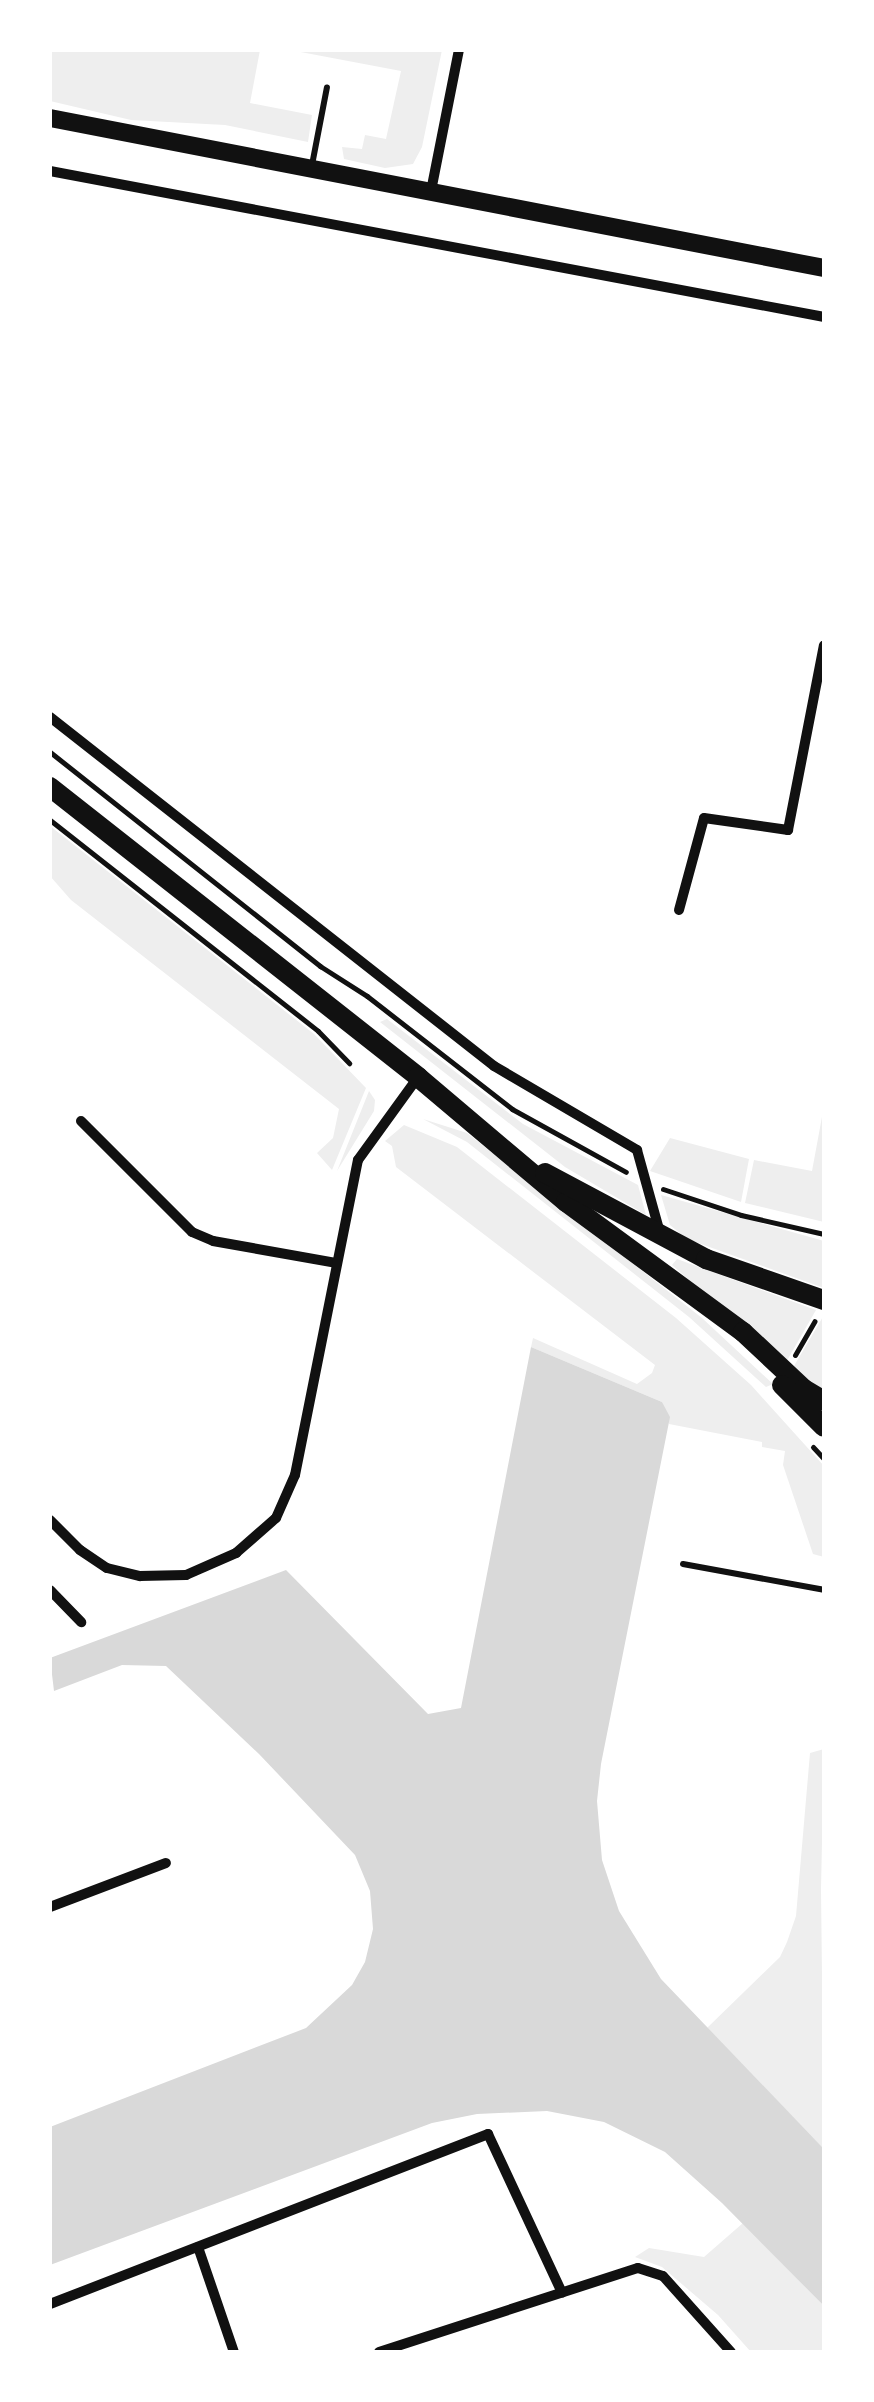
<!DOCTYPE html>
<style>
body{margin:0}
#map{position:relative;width:874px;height:2402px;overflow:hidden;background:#fff;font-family:"Source Serif 4",serif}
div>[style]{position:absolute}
.green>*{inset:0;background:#eee}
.water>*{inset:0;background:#d9d9d9}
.path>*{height:5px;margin:-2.5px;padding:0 2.5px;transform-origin:2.5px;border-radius:2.5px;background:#111}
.service>*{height:6px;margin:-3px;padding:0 3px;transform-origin:3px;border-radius:3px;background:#111}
.minor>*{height:10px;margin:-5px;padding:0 5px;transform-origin:5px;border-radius:5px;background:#111}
.tertiary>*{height:18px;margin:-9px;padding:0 9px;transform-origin:9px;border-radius:9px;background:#111}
.primary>*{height:20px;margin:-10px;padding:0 10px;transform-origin:10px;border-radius:10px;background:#111}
span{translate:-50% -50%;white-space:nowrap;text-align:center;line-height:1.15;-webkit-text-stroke:8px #fff;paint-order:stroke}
.frame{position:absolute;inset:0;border:52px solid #fff;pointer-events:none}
</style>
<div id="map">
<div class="green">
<i style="clip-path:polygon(50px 50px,260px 50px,250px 103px,312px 115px,308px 142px,225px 125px,131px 120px,50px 101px)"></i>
<i style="clip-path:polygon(290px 50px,442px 50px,422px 147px,413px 164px,385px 168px,344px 159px,342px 147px,362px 149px,365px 135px,386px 139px,401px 71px)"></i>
<i style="clip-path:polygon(50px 826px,314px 1034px,366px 1088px,332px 1170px,317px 1153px,333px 1138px,339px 1109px,71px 900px,50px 876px)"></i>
<i style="clip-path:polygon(387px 1019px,523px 1124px,638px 1185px,646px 1215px,565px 1167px,380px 1022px)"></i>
<i style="clip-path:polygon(369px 1091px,375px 1100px,374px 1111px,337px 1171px)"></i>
<i style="clip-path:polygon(824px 1106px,824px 1222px,745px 1203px,754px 1160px,812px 1171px)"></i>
<i style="clip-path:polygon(423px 1119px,467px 1133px,702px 1318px,773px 1384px,766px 1387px,689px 1317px,467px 1142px)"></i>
<i style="clip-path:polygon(404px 1125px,457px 1147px,676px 1318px,751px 1385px,824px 1466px,824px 1557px,813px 1554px,783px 1465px,785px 1451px,762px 1447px,762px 1442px,669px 1424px,662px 1402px,531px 1347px,533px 1338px,637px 1384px,652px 1373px,655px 1365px,396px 1167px,392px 1146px,385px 1141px)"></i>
<i style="clip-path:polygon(670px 1138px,749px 1159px,741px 1202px,650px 1171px)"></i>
<i style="clip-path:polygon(661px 1195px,824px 1241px,824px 1288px,687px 1239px,670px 1225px)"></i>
<i style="clip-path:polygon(677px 1259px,816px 1310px,785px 1364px,672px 1265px)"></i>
<i style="clip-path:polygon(824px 1315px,824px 1393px,791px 1371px)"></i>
<i style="clip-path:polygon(824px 1749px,821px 1889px,824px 2149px,707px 2028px,780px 1957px,787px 1942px,796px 1916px,810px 1753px)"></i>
<i style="clip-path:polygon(743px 2223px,824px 2306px,824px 2352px,751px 2352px,718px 2315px,662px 2267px,635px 2257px,649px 2248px,704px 2257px)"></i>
</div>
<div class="water">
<i style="clip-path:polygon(531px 1347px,662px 1402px,670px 1417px,601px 1764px,597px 1801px,602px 1860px,619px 1911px,661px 1979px,824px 2149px,824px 2306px,722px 2203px,665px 2152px,604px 2122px,547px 2111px,477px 2114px,432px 2123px,50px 2265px,50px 2127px,306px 2028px,352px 1985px,365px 1962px,373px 1929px,370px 1891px,355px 1855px,259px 1754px,166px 1666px,122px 1665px,54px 1691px,50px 1658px,286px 1570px,428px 1714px,461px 1708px)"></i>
</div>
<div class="path">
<i style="left:50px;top:752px;width:345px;rotate:38.4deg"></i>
<i style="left:320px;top:966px;width:56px;rotate:32.6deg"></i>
<i style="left:367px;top:996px;width:184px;rotate:37.9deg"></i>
<i style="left:512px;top:1109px;width:130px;rotate:28.9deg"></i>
<i style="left:50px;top:820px;width:341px;rotate:38.2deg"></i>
<i style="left:318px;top:1031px;width:45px;rotate:45.9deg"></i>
<i style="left:663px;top:1189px;width:82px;rotate:18.4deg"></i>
<i style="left:741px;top:1215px;width:85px;rotate:12.9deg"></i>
<i style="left:795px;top:1355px;width:39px;rotate:-60deg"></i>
<i style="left:813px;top:1447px;width:16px;rotate:47deg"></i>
</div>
<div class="service">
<i style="left:312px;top:165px;width:79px;rotate:-79.1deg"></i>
<i style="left:683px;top:1564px;width:143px;rotate:10.4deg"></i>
</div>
<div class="minor">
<i style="left:50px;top:171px;width:788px;rotate:10.68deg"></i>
<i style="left:431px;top:191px;width:144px;rotate:-78.8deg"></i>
<i style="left:50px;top:717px;width:565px;rotate:38.17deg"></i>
<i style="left:494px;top:1066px;width:166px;rotate:30.4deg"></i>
<i style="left:637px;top:1150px;width:86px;rotate:74.5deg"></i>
<i style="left:679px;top:910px;width:95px;rotate:-74.8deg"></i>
<i style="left:704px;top:818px;width:85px;rotate:8.1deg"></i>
<i style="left:788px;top:830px;width:188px;rotate:-79deg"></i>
<i style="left:81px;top:1121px;width:157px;rotate:45deg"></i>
<i style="left:192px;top:1232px;width:23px;rotate:23deg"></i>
<i style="left:213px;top:1241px;width:126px;rotate:10.1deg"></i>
<i style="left:50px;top:1520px;width:42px;rotate:45deg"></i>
<i style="left:80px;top:1550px;width:32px;rotate:34deg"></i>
<i style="left:107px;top:1568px;width:34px;rotate:14deg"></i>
<i style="left:140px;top:1576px;width:46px;rotate:-1.2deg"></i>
<i style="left:186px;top:1575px;width:55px;rotate:-23.7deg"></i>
<i style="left:236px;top:1553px;width:53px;rotate:-41.2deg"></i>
<i style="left:276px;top:1518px;width:47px;rotate:-66.2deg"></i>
<i style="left:295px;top:1475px;width:321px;rotate:-78.7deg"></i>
<i style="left:358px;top:1160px;width:102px;rotate:-54.1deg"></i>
<i style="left:50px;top:1590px;width:45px;rotate:45.9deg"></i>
<i style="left:50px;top:1907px;width:124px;rotate:-20.8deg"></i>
<i style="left:198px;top:2247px;width:111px;rotate:71.1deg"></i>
<i style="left:50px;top:2304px;width:470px;rotate:-21.2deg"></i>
<i style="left:488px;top:2134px;width:175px;rotate:65deg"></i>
<i style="left:379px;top:2352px;width:272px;rotate:-18deg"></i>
<i style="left:638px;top:2268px;width:26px;rotate:18deg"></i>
<i style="left:663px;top:2276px;width:102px;rotate:48.2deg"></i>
</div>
<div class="tertiary">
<i style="left:50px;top:118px;width:788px;rotate:10.97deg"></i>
</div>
<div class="primary">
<i style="left:50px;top:787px;width:469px;rotate:38.2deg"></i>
<i style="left:418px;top:1077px;width:194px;rotate:40.2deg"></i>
<i style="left:566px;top:1202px;width:220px;rotate:36.3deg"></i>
<i style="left:743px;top:1332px;width:83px;rotate:43.1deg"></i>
<i style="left:804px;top:1389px;width:23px;rotate:31deg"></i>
<i style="left:545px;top:1173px;width:183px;rotate:28.1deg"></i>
<i style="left:706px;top:1259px;width:125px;rotate:19.2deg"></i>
<i style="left:782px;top:1385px;width:59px;rotate:45deg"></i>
</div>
<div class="frame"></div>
</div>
